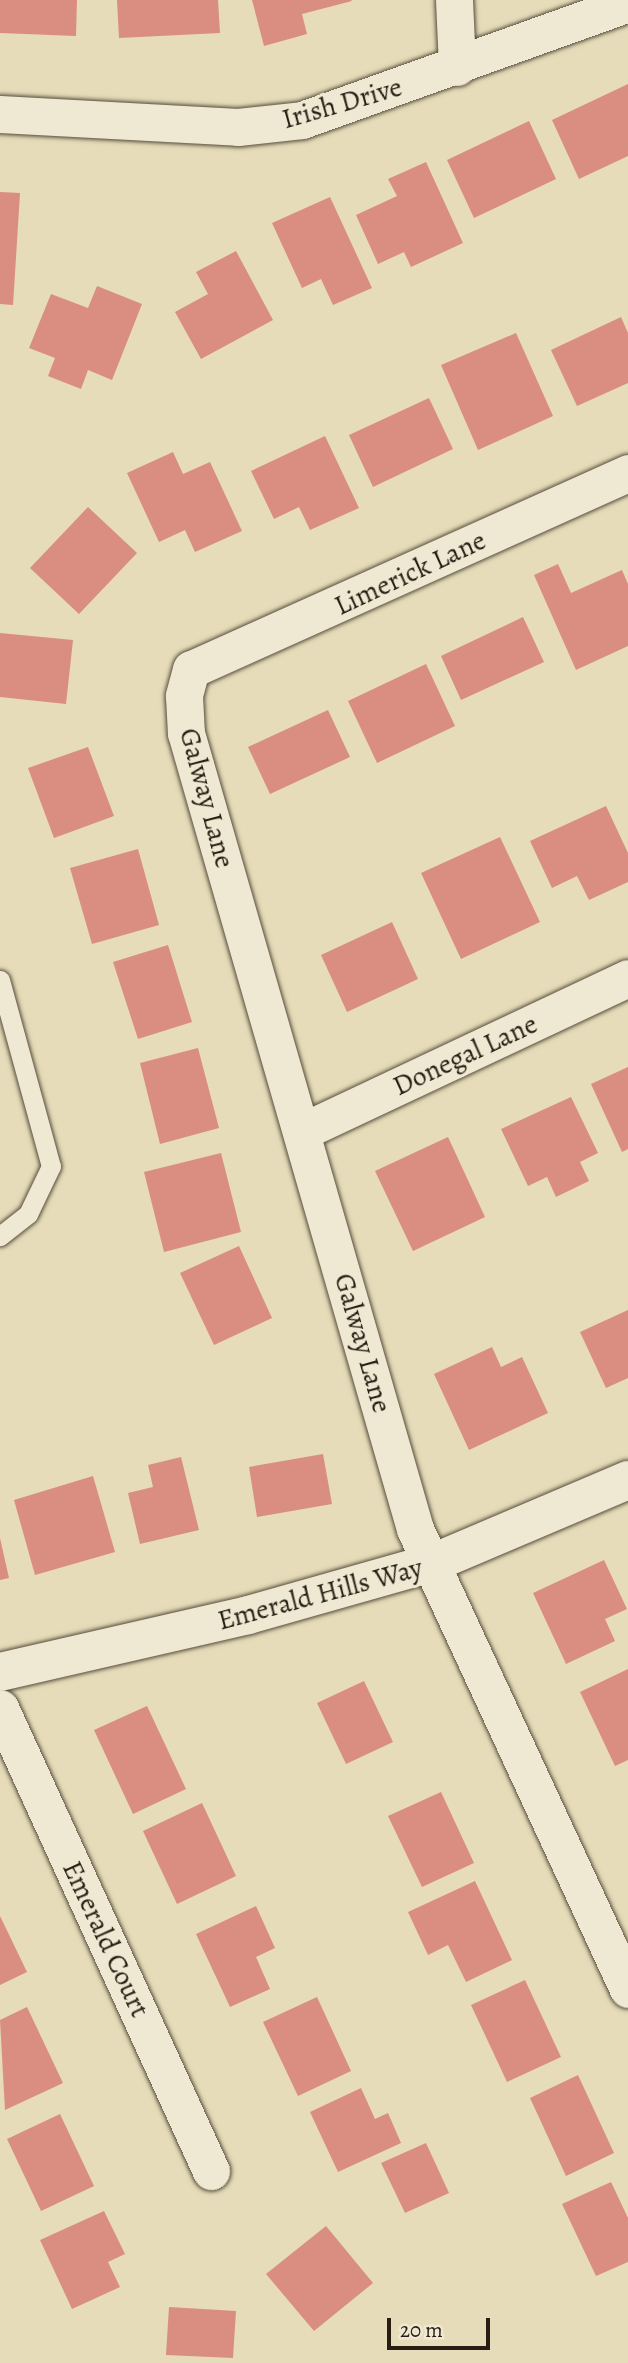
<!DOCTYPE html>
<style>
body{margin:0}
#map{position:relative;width:628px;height:2363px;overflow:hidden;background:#e6dcb9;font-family:Alegreya,serif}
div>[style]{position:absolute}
.building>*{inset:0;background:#da8d81}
.roads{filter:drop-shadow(0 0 2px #574d3c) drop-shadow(0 0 2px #574d3c)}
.lane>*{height:19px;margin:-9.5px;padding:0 9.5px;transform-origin:9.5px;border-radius:9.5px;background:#efe8d2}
.street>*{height:37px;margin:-18.5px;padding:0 18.5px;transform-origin:18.5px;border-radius:18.5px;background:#efe8d2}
.secondary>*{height:38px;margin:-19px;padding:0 19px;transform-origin:19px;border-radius:19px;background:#efe8d2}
span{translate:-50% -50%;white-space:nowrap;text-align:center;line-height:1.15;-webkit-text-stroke:6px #efe8d2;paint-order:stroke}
.street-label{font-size:28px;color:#271d13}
.scale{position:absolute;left:387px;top:2318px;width:103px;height:32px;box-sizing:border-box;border:4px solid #271d13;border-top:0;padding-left:9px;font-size:21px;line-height:24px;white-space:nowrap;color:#271d13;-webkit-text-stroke:5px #efe8d2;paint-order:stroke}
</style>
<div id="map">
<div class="building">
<i style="clip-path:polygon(0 0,77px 0,76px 36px,0 33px)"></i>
<i style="clip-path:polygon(117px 0,218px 0,220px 33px,119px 38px)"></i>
<i style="clip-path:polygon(252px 0,351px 0,352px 1px,302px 14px,307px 34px,264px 46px)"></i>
<i style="clip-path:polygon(628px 84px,628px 156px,579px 179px,552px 120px)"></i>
<i style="clip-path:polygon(529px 121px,556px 179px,474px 218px,447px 160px)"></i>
<i style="clip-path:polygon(426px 162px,463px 243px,411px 267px,404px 252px,378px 264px,356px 215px,397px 196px,388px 179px)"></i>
<i style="clip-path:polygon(0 192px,20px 193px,13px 305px,0 304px)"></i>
<i style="clip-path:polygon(330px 197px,372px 288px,333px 305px,321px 279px,302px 288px,272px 223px)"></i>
<i style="clip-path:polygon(236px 251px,273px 320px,201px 359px,175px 312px,208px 294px,196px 272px)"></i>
<i style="clip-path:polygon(97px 286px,142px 304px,112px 380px,88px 370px,81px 389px,48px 376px,55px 358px,29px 348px,51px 294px,88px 308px)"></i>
<i style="clip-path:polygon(621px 317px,628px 333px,628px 383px,577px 406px,551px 350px)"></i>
<i style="clip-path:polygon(516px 333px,553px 416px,478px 450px,441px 365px)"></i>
<i style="clip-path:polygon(429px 398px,453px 449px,373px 487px,349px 435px)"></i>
<i style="clip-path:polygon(325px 436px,359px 508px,310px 530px,299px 507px,274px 519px,251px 471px)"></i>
<i style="clip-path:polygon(173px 452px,183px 474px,210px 462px,242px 531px,195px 552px,185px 530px,159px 542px,127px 473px)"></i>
<i style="clip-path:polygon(88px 507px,137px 553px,79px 614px,30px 568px)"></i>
<i style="clip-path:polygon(558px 564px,571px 593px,622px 570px,628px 584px,628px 646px,576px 670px,534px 575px)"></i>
<i style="clip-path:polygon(523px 617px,544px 662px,461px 700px,441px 656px)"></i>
<i style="clip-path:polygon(0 633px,73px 640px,66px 704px,0 697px)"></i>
<i style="clip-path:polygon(426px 664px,455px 726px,377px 763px,348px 701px)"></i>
<i style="clip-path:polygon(328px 710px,350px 757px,270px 794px,248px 747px)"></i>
<i style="clip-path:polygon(88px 747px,114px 816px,54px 838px,28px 768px)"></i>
<i style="clip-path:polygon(606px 806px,628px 853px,628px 882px,589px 900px,577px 876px,552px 888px,530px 841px)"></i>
<i style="clip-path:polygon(500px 837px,540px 922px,461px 959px,421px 873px)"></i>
<i style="clip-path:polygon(138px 849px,159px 925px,92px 944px,70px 868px)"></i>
<i style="clip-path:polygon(392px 922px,418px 979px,347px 1012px,321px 955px)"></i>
<i style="clip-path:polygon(168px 945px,192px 1022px,138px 1039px,113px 962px)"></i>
<i style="clip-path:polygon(198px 1048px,219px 1128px,160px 1144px,140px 1063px)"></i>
<i style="clip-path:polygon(628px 1067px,628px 1149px,622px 1152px,591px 1084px)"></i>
<i style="clip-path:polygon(571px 1097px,598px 1153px,580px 1162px,589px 1181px,556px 1197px,547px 1177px,528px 1186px,501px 1129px)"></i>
<i style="clip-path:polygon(448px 1137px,485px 1217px,413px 1251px,375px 1171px)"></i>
<i style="clip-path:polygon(221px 1153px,241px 1232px,164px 1252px,144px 1172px)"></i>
<i style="clip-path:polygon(239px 1246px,272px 1318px,214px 1345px,180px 1273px)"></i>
<i style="clip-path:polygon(628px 1310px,628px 1378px,606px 1388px,580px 1332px)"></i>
<i style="clip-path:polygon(492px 1347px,501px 1367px,522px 1357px,548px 1413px,469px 1450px,434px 1374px)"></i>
<i style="clip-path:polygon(323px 1454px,332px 1504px,257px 1517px,249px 1467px)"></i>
<i style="clip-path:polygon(181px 1457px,199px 1530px,140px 1544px,128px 1493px,153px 1487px,148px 1465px)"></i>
<i style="clip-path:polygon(93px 1476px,115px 1552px,35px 1575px,14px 1500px)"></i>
<i style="clip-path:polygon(0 1538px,9px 1578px,0 1580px)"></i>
<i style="clip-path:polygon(604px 1560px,627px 1609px,605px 1619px,615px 1641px,566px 1664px,533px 1593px)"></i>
<i style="clip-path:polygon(628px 1669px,628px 1760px,615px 1766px,580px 1692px)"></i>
<i style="clip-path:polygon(364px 1681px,393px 1742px,346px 1764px,317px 1703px)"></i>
<i style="clip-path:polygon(147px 1706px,186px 1789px,133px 1814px,94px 1730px)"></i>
<i style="clip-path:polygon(441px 1792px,474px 1863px,422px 1887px,388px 1816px)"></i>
<i style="clip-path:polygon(202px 1803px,236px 1876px,177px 1904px,143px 1831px)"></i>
<i style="clip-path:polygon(475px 1881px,512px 1960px,466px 1982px,448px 1945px,428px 1955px,408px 1912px)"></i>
<i style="clip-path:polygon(256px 1906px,275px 1948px,256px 1957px,270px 1989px,230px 2007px,196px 1934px)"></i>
<i style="clip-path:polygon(0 1916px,27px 1972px,0 1985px)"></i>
<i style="clip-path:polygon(525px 1980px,561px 2057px,507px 2082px,471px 2005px)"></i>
<i style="clip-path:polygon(317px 1997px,351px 2071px,298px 2096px,263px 2022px)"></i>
<i style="clip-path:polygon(27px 2007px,63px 2083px,5px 2110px,0 2020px)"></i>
<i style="clip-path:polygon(578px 2075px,614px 2153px,566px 2176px,530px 2098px)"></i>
<i style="clip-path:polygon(361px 2088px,375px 2119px,388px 2113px,401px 2143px,338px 2172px,310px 2112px)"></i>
<i style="clip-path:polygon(60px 2114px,94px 2186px,41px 2211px,7px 2139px)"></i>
<i style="clip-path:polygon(426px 2143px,449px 2193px,405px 2213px,381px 2163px)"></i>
<i style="clip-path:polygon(611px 2182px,628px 2218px,628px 2262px,596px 2276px,562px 2204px)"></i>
<i style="clip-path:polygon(104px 2211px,125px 2254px,108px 2262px,120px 2287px,72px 2309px,40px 2240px)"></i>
<i style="clip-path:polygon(326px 2226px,373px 2283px,314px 2331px,266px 2274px)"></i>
<i style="clip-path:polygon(169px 2307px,236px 2311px,233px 2358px,166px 2355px)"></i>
</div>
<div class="roads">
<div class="lane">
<i style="left:0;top:980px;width:193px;rotate:74.7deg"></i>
<i style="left:51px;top:1166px;width:53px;rotate:115.6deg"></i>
<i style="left:28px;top:1214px;width:36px;rotate:142deg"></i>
</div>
<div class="street">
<i style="left:454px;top:0;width:67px;rotate:87.4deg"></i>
<i style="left:0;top:114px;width:238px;rotate:3.1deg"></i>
<i style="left:238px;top:127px;width:64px;rotate:-6.2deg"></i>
<i style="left:302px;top:120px;width:346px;rotate:-19.7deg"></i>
<i style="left:628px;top:473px;width:479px;rotate:155.8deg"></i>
<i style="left:191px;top:669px;width:28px;rotate:105deg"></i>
<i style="left:184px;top:696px;width:37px;rotate:87deg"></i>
<i style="left:186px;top:733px;width:828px;rotate:73.95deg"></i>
<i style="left:415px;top:1529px;width:507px;rotate:65.15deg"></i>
<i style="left:303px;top:1131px;width:359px;rotate:-25.2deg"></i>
<i style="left:0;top:1708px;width:509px;rotate:65.5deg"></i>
</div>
<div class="secondary">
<i style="left:0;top:1672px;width:254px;rotate:-12.9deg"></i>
<i style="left:248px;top:1615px;width:194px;rotate:-15.8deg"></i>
<i style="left:435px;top:1562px;width:210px;rotate:-23deg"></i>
</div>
</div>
<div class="street-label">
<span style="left:342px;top:103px;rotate:-16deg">Irish Drive</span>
<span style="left:410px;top:573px;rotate:-25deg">Limerick Lane</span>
<span style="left:207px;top:798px;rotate:75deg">Galway Lane</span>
<span style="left:465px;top:1055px;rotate:-25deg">Donegal Lane</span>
<span style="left:363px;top:1343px;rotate:74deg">Galway Lane</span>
<span style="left:320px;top:1594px;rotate:-15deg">Emerald Hills Way</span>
<span style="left:106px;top:1939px;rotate:65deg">Emerald Court</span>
</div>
<div class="scale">20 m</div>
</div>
